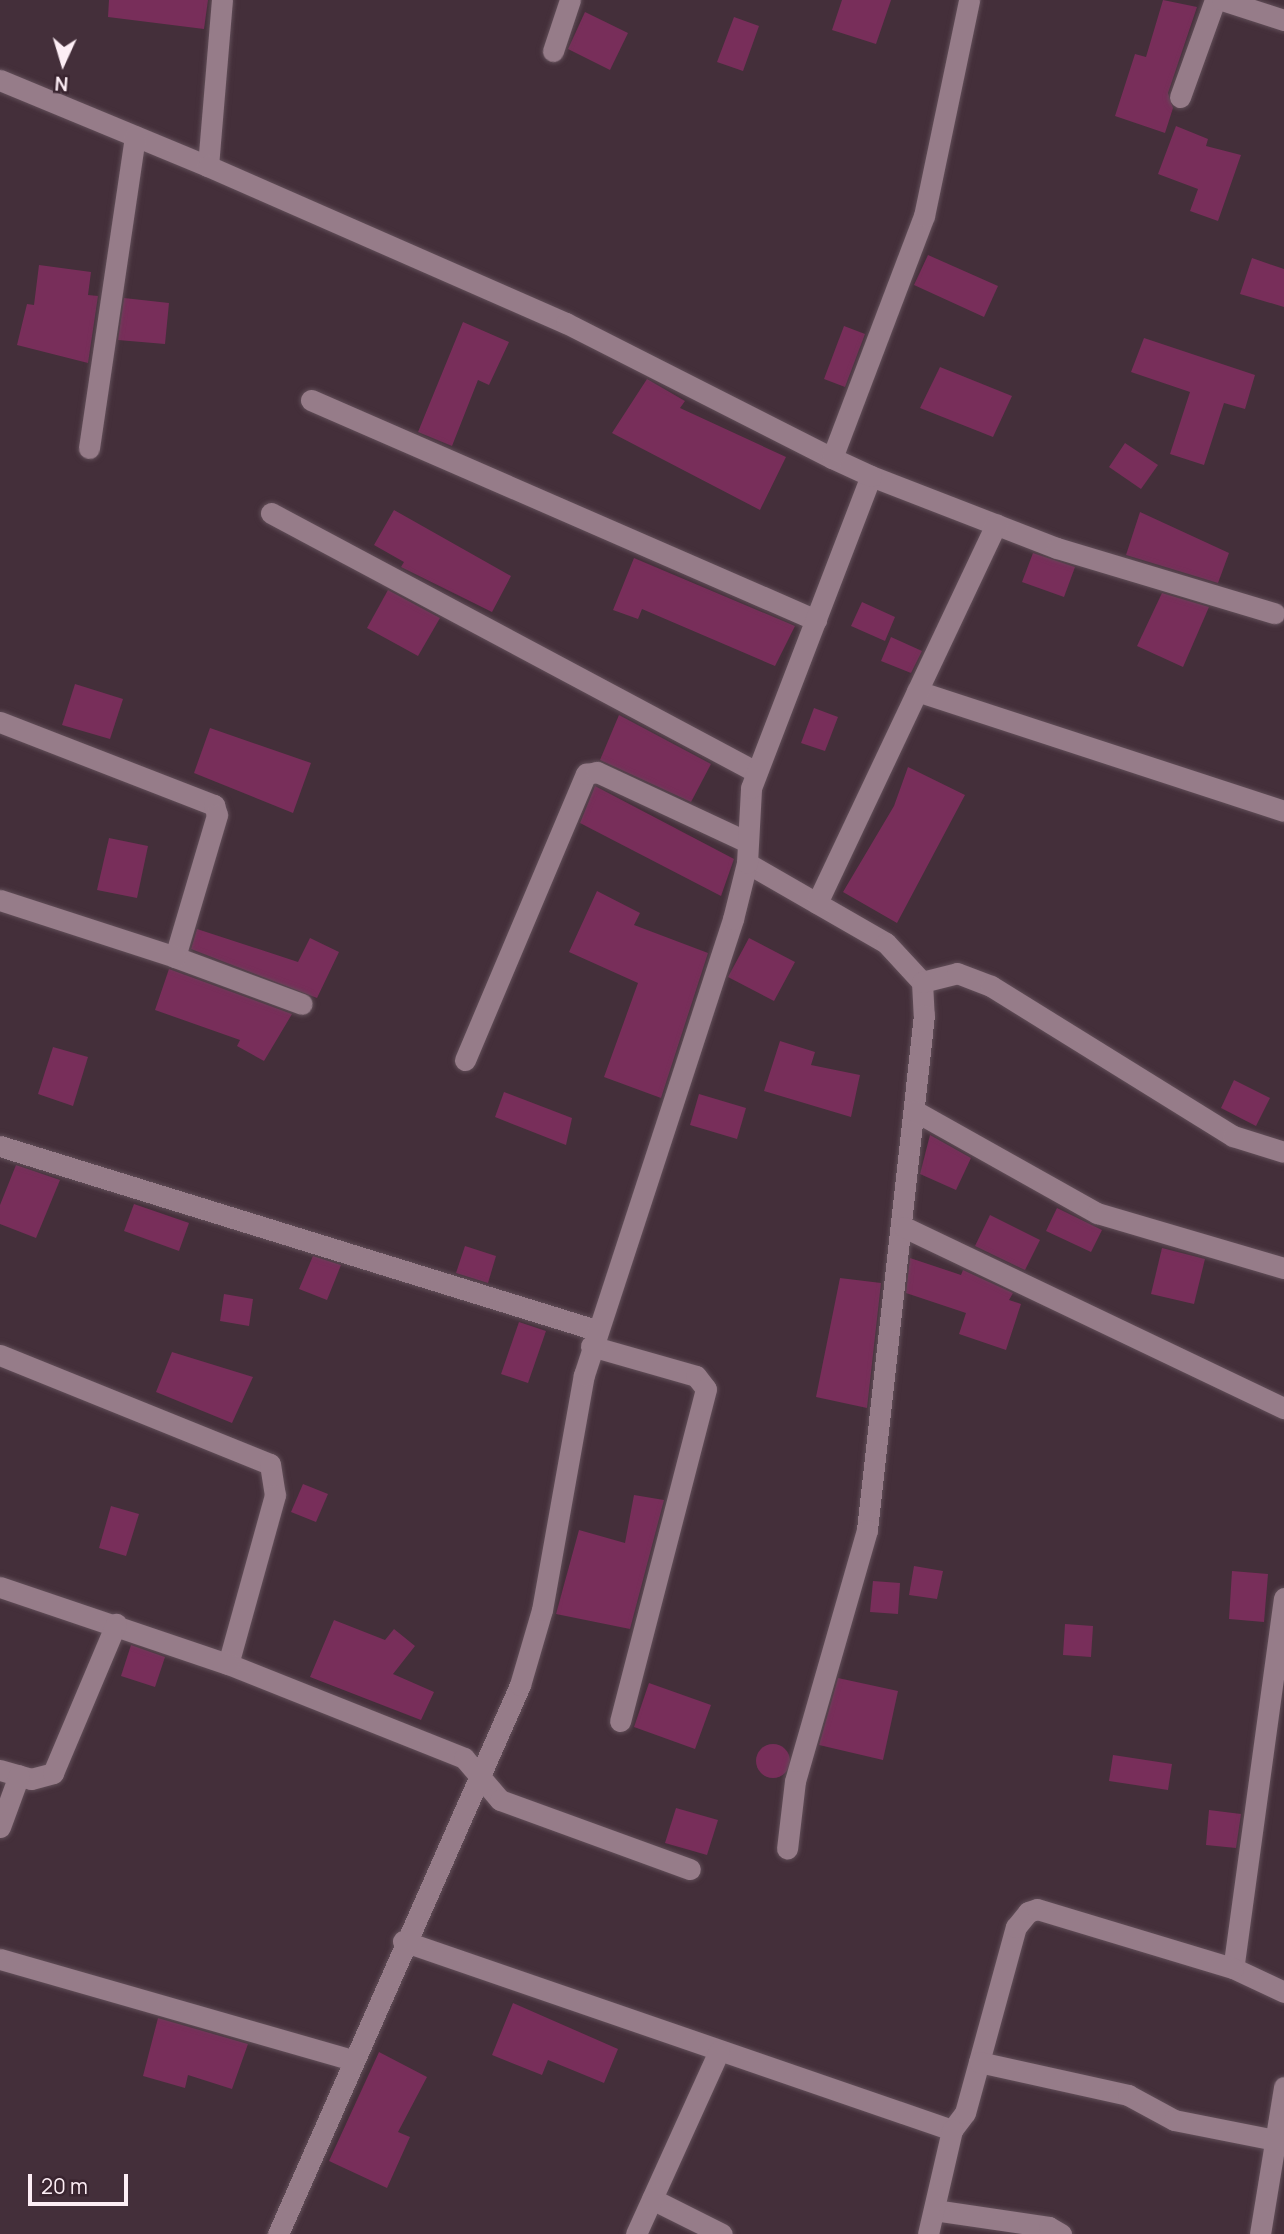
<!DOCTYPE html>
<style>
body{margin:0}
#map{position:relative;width:1284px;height:2234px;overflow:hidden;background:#442f3a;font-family:Manrope,sans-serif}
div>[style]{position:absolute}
.building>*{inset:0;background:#782e5a}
.round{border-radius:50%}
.roads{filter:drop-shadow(0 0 2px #614e58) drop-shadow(0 0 2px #614e58)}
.street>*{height:21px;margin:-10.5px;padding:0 10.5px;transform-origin:10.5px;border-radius:10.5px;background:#967c89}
.secondary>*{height:21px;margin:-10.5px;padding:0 10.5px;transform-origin:10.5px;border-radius:10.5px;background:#967c89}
span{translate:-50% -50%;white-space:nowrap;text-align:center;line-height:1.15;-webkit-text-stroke:5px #3a2530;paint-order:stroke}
.north{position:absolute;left:28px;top:28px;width:70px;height:70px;-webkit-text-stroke:5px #3a2530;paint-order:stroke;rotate:184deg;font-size:19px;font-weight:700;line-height:28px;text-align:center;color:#fdeef5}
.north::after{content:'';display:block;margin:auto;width:24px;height:32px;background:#fdeef5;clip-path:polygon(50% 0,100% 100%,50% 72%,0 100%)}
.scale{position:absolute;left:28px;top:2174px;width:100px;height:32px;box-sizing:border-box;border:4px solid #fdeef5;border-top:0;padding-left:9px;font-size:21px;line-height:24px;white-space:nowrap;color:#fdeef5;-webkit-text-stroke:5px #3a2530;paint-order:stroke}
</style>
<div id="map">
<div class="building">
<i style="clip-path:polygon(109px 0,208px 0,204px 29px,108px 17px)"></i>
<i style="clip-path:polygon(842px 0,891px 0,876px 44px,832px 30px)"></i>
<i style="clip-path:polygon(1163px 0,1197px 7px,1168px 93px,1173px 108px,1165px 133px,1115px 116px,1135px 54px,1146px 57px)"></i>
<i style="clip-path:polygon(585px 12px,628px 33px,610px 70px,568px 49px)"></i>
<i style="clip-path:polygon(734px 17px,759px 26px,743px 71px,717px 62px)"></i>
<i style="clip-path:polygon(1176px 126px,1208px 139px,1206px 146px,1241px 155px,1218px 221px,1190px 211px,1198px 189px,1158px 174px)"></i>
<i style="clip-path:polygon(928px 255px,998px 286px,984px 317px,914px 285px)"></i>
<i style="clip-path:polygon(1252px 258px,1284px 269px,1284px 307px,1240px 294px)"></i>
<i style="clip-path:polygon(39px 265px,91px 272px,88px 295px,98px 296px,88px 363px,17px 345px,27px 304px,34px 305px)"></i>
<i style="clip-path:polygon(124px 298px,169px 303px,165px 344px,118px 340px)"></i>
<i style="clip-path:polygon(463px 322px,509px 342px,489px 385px,478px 380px,452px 446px,418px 432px)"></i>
<i style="clip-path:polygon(844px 326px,865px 334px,845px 387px,824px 379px)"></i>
<i style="clip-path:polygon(1144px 338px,1255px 375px,1245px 409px,1224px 403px,1204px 465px,1170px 454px,1190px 392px,1131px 372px)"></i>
<i style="clip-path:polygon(940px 367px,1012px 396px,993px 437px,920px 408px)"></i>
<i style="clip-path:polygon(647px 379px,685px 401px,680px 408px,786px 457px,760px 510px,612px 433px)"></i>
<i style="clip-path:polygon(1125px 443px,1158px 465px,1141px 489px,1109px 467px)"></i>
<i style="clip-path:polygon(394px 510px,511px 576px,492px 612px,401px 567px,404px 562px,374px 545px)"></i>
<i style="clip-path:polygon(1140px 512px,1229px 553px,1218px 583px,1126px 555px)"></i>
<i style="clip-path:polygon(1033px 553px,1075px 567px,1064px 597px,1022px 582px)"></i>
<i style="clip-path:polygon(634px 558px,795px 626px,775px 666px,642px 609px,638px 619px,613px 610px)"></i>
<i style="clip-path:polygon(388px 590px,440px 618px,418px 656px,367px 628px)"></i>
<i style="clip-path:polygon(1162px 593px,1209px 607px,1183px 667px,1137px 646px)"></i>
<i style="clip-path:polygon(862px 602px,895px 617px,885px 641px,851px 626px)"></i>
<i style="clip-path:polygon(891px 637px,922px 651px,911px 673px,881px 661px)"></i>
<i style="clip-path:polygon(75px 684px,123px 699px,110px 739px,62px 725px)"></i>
<i style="clip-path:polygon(814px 708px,838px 717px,825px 751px,801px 743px)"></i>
<i style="clip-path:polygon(619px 715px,711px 764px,691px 802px,600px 760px)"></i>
<i style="clip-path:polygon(210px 728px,311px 763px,293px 813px,194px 773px)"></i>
<i style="clip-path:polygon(908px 767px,965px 795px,897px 923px,843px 892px,894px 806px)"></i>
<i style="clip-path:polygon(595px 786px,734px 859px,721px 896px,580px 823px)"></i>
<i style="clip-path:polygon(109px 838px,148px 846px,137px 898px,97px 890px)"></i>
<i style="clip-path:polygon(597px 891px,640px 913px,634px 925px,708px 953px,661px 1098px,604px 1077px,638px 983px,569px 952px)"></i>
<i style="clip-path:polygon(197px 929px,298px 962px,310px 938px,339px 952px,317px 998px,191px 949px)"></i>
<i style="clip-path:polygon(749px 938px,795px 962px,774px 1001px,728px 977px)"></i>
<i style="clip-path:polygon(169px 969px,292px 1014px,264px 1061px,237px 1046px,240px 1040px,155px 1010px)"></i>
<i style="clip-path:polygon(780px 1041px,815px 1052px,811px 1065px,860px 1075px,851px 1117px,764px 1091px)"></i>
<i style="clip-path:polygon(53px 1047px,88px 1057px,73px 1106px,38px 1094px)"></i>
<i style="clip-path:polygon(1234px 1080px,1270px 1098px,1256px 1126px,1221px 1108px)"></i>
<i style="clip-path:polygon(504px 1092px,572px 1118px,566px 1145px,495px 1117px)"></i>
<i style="clip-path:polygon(699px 1094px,746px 1108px,737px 1139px,690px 1125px)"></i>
<i style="clip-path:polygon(930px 1135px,971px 1158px,956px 1190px,920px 1174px)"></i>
<i style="clip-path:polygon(16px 1165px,60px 1180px,36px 1238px,0 1224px,0 1205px)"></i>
<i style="clip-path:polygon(134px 1204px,189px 1223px,179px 1251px,124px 1231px)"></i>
<i style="clip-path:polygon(1057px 1208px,1102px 1230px,1091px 1252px,1046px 1231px)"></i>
<i style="clip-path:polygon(990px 1215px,1040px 1240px,1025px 1270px,975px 1246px)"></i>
<i style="clip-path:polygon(465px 1246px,496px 1256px,488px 1283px,456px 1273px)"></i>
<i style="clip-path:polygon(1162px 1248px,1205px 1259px,1194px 1304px,1151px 1294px)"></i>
<i style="clip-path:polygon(313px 1256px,341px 1265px,327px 1300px,299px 1289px)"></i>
<i style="clip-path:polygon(910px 1258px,961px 1275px,963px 1270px,1013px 1293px,1009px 1300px,1021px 1304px,1006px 1350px,959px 1334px,966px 1313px,906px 1293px)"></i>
<i style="clip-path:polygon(840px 1278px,881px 1283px,867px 1408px,816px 1397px)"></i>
<i style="clip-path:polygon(224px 1294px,253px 1299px,249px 1326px,220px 1321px)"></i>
<i style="clip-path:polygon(519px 1322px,546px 1331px,528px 1383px,501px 1374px)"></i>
<i style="clip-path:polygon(172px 1352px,253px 1377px,232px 1423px,156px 1392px)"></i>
<i style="clip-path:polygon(303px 1484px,328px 1494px,316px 1522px,291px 1512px)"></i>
<i style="clip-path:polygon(634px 1495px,664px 1500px,630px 1629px,556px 1614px,579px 1530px,625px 1543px)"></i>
<i style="clip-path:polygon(111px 1506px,139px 1514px,126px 1556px,99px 1548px)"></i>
<i style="clip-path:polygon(914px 1566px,943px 1571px,937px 1599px,909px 1595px)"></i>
<i style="clip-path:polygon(1232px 1571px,1268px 1574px,1264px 1622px,1229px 1619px)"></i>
<i style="clip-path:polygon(873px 1581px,900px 1583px,898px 1614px,870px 1612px)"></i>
<i style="clip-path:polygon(334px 1620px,385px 1640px,394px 1629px,415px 1646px,393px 1674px,434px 1692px,421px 1720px,310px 1677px)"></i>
<i style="clip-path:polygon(1065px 1624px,1093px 1626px,1091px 1657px,1063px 1655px)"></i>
<i style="clip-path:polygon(131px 1645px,165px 1657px,155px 1687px,121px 1676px)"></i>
<i style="clip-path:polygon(838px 1678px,898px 1691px,883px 1760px,819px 1745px)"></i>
<i style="clip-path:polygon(649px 1683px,711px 1705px,695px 1749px,634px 1727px)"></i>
<i class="round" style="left:756px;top:1744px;width:34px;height:34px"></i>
<i style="clip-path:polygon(1113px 1755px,1172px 1764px,1168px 1790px,1109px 1781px)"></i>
<i style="clip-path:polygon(676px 1808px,718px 1820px,707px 1855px,665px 1843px)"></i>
<i style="clip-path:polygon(1209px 1810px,1241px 1814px,1236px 1848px,1206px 1845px)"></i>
<i style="clip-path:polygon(513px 2003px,618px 2049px,604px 2083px,548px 2060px,542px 2075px,492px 2055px)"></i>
<i style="clip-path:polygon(158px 2018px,248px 2044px,232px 2089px,188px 2075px,185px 2088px,143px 2076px)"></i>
<i style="clip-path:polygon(379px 2052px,427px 2077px,398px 2132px,410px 2137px,387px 2188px,329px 2161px)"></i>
</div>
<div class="roads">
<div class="street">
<i style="left:553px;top:51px;width:54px;rotate:-71.6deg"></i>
<i style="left:0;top:80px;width:225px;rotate:22.5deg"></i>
<i style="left:208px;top:166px;width:167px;rotate:-85.2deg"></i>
<i style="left:1180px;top:97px;width:103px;rotate:-70.2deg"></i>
<i style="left:208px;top:166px;width:391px;rotate:23.7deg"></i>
<i style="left:566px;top:323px;width:298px;rotate:26.9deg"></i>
<i style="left:311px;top:400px;width:551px;rotate:23.54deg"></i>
<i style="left:89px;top:448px;width:315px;rotate:-81.6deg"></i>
<i style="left:871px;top:476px;width:199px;rotate:21.2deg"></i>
<i style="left:1057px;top:548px;width:227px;rotate:16.7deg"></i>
<i style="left:271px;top:513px;width:550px;rotate:28.1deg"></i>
<i style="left:917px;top:691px;width:386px;rotate:18.1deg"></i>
<i style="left:0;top:722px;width:230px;rotate:21.2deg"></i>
<i style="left:214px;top:805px;width:10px;rotate:73deg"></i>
<i style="left:217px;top:815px;width:148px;rotate:106.5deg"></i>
<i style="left:175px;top:957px;width:135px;rotate:20.3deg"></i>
<i style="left:747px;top:863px;width:160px;rotate:29.9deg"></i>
<i style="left:886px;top:943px;width:53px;rotate:47.3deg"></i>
<i style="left:922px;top:982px;width:33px;rotate:87deg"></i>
<i style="left:924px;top:1015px;width:518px;rotate:96.32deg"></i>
<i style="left:867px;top:1530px;width:261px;rotate:106deg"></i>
<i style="left:795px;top:1781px;width:68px;rotate:96.7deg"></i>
<i style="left:0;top:900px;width:184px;rotate:18deg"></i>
<i style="left:817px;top:903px;width:419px;rotate:-64.7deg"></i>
<i style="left:922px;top:982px;width:36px;rotate:-14deg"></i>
<i style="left:957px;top:973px;width:36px;rotate:21deg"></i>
<i style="left:991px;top:986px;width:285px;rotate:31.8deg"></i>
<i style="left:1233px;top:1136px;width:53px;rotate:17.4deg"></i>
<i style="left:465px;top:1060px;width:311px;rotate:-67.1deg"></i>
<i style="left:586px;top:774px;width:11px;rotate:-10deg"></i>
<i style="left:597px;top:772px;width:163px;rotate:25deg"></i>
<i style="left:915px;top:1111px;width:209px;rotate:29.3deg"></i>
<i style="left:1097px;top:1213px;width:195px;rotate:16.4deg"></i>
<i style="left:0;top:1146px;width:624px;rotate:17.16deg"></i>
<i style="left:904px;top:1227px;width:421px;rotate:25.5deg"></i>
<i style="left:591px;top:1346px;width:109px;rotate:15.9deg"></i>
<i style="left:696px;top:1376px;width:16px;rotate:52deg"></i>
<i style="left:706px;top:1389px;width:343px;rotate:104.5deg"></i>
<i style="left:0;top:1355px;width:291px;rotate:22deg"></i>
<i style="left:270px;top:1464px;width:31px;rotate:81deg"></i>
<i style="left:275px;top:1495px;width:175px;rotate:105.5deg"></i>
<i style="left:228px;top:1664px;width:254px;rotate:21.7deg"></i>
<i style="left:464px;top:1758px;width:55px;rotate:49.4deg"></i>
<i style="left:500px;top:1800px;width:202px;rotate:20deg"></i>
<i style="left:0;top:1587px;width:241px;rotate:18.7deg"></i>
<i style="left:1284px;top:1598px;width:373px;rotate:97.8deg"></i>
<i style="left:1233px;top:1968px;width:56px;rotate:25.2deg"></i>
<i style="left:0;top:1770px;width:32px;rotate:16deg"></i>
<i style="left:31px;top:1779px;width:23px;rotate:-15deg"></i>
<i style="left:53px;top:1773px;width:162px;rotate:-67.1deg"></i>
<i style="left:0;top:1827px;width:55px;rotate:-69.9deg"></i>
<i style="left:403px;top:1941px;width:581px;rotate:19deg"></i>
<i style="left:952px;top:2130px;width:21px;rotate:-53deg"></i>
<i style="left:965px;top:2113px;width:193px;rotate:-74.7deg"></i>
<i style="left:1016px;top:1927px;width:19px;rotate:-51deg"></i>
<i style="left:1028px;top:1912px;width:9px;rotate:-18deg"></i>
<i style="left:1037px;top:1909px;width:205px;rotate:16.8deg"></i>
<i style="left:0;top:1959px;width:366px;rotate:16deg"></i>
<i style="left:979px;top:2062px;width:153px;rotate:12.5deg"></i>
<i style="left:1128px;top:2095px;width:52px;rotate:28.5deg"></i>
<i style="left:1174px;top:2120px;width:103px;rotate:11.2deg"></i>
<i style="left:652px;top:2199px;width:78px;rotate:26.6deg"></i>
<i style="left:934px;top:2210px;width:116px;rotate:8.4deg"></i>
<i style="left:1049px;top:2227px;width:14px;rotate:30deg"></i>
<i style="left:278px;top:2234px;width:600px;rotate:-66.21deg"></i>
<i style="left:520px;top:1685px;width:78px;rotate:-73.7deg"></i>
<i style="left:542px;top:1610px;width:239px;rotate:-79.9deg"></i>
<i style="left:584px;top:1375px;width:480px;rotate:-71.9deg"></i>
<i style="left:733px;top:919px;width:58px;rotate:-76deg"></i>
<i style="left:747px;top:863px;width:75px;rotate:-86.9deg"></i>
<i style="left:751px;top:788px;width:334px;rotate:-69deg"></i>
<i style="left:871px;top:476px;width:43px;rotate:-155.2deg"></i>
<i style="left:832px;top:458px;width:259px;rotate:-69.2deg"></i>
<i style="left:924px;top:216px;width:221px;rotate:-78.2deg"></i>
<i style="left:636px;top:2234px;width:201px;rotate:-65.6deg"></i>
<i style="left:928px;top:2234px;width:107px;rotate:-77deg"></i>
<i style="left:1260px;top:2234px;width:149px;rotate:-80.7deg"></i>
</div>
<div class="secondary">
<i style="left:1222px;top:0;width:65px;rotate:17.9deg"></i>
</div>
</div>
<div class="north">N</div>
<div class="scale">20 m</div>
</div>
